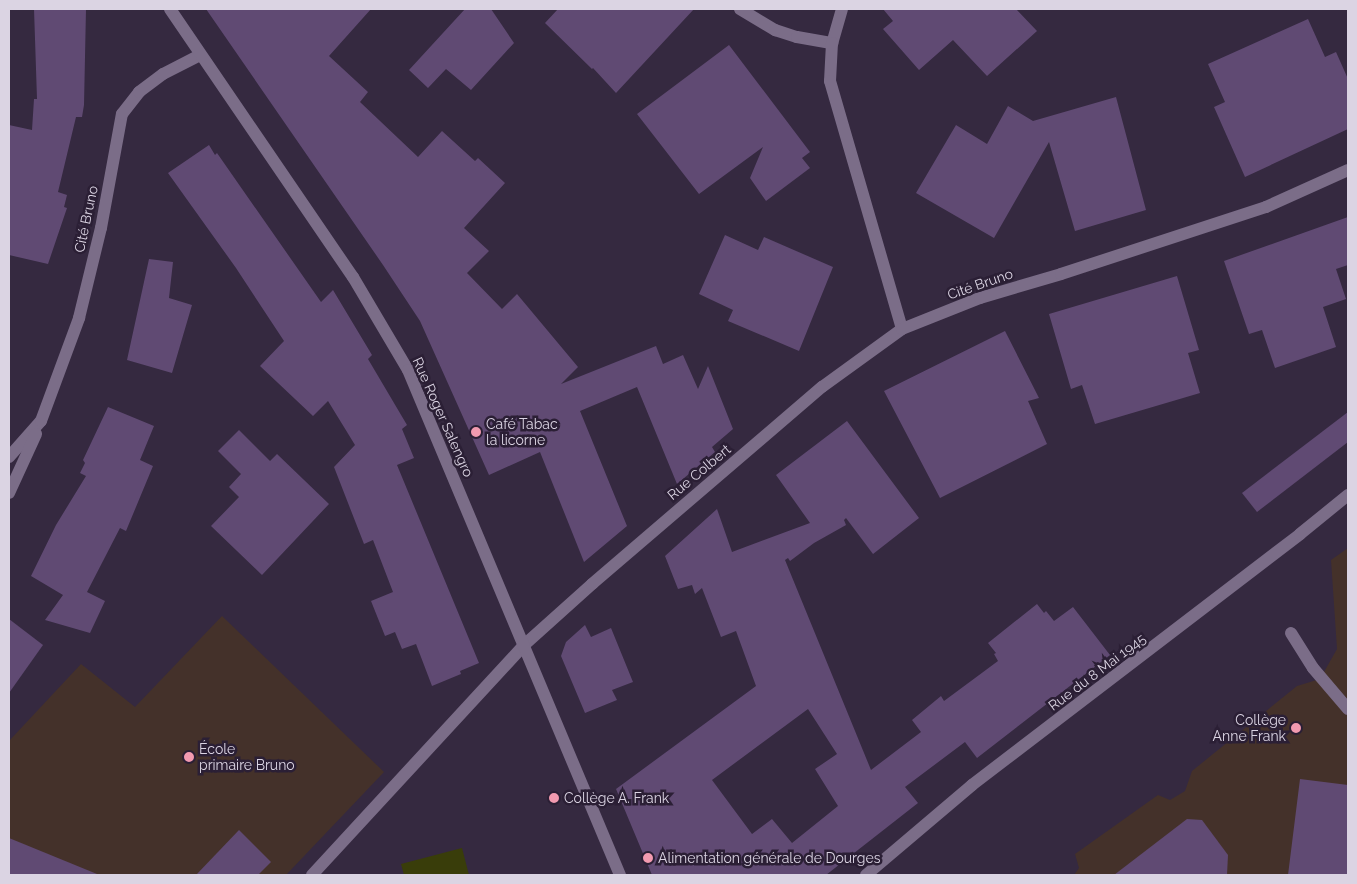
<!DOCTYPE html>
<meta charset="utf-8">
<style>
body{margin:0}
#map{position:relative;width:1357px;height:884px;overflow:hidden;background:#352940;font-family:Raleway,sans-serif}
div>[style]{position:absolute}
.education>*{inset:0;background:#44312a}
.green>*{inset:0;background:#393d0a}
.building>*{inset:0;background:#604a73}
.service>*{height:12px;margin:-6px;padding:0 6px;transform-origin:6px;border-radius:6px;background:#7b6d88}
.minor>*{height:12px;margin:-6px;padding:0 6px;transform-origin:6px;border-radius:6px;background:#7b6d88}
.tertiary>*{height:12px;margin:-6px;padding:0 6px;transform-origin:6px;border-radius:6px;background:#7b6d88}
.dots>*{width:14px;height:14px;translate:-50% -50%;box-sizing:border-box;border:2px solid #2b1f35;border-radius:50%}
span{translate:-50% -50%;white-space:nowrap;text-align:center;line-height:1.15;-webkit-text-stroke:5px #2b1f35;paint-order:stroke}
.street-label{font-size:14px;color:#dbd4e3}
.poi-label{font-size:14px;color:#dbd4e3}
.left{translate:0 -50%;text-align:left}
.right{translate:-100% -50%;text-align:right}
.frame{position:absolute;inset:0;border:10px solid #dbd4e3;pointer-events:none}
</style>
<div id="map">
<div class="education">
<i style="clip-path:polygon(1348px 548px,1348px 875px,1074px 875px,1079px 868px,1075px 854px,1158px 795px,1170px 800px,1185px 791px,1192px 771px,1297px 686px,1320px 679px,1337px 649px,1331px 560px)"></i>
<i style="clip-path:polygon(222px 616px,384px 772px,286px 875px,9px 875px,9px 741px,81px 664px,135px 707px)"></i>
</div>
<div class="green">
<i style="clip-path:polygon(462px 848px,469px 875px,404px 875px,401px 864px)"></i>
</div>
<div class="building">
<i style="clip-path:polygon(34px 9px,86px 9px,84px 105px,82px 117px,76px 117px,58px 192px,67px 195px,64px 207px,67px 208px,48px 264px,9px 255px,9px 125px,32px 130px,34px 99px,37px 99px)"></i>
<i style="clip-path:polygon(206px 9px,371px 9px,329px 56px,368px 92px,360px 102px,418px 157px,442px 131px,475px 161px,478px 158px,505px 183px,464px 228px,489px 251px,467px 273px,502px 309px,517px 294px,578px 367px,561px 384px,656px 346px,663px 364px,683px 355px,698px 389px,708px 366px,733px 429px,712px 447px,715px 452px,677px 484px,637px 387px,580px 411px,627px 526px,584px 562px,540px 452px,489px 475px,420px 321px,383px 265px)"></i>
<i style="clip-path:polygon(465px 9px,491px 9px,514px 43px,471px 90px,446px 69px,428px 88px,409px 70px)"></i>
<i style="clip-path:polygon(558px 9px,694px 9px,616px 93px,593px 68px,592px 69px,545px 23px)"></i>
<i style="clip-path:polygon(883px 9px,1016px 9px,1037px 31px,987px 76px,953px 40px,919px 70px,883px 29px,893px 21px)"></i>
<i style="clip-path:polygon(1308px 19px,1325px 57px,1336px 52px,1348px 79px,1348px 129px,1245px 177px,1214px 107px,1225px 102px,1208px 64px)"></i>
<i style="clip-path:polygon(729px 45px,810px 152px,802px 158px,810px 168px,766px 201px,750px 178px,763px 147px,699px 194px,637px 114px)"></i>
<i style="clip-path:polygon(1116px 97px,1146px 210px,1075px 231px,1049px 142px,994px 238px,916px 193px,956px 125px,987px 144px,1008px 106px,1033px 121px)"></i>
<i style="clip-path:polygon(209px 145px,215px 155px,217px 153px,321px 302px,333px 290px,372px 355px,368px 359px,407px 425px,402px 429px,414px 458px,397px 465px,479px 663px,460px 671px,461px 674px,432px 686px,416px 644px,402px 649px,395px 632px,385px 636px,371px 601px,393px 592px,373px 540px,364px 544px,334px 467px,355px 445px,328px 401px,313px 416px,260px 366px,284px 341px,236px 268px,168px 173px)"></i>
<i style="clip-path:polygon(1348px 217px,1348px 265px,1336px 269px,1346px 299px,1323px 307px,1336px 347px,1275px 368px,1262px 330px,1249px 334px,1224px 261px)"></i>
<i style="clip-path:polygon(725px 235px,758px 250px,764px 237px,833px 267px,799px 351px,728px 321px,733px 310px,699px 294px)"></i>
<i style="clip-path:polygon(149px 259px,173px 262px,169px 298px,192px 305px,172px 373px,127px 360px)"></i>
<i style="clip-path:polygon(1177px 276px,1199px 350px,1188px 353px,1200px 393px,1095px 424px,1082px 385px,1071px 389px,1049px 314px)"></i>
<i style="clip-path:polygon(1005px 331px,1039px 398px,1028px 401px,1047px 444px,940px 498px,884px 391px)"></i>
<i style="clip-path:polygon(108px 407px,154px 426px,140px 460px,153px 466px,126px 531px,120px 528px,87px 592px,105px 601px,90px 633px,45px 620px,63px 595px,31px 576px,56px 525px,86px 476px,80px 473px,85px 463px,83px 460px)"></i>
<i style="clip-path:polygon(1348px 412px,1348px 442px,1257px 512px,1242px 493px)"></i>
<i style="clip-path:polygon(evenodd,847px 421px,919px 518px,873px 554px,846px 518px,844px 520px,846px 525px,814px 543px,790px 561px,788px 558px,785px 560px,871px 770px,921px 732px,912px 720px,941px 696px,944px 701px,998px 661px,994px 654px,996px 653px,988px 643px,1037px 604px,1044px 613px,1046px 611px,1054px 621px,1073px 607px,1110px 655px,977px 758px,965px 742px,905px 787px,918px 803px,826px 875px,652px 875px,616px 789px,756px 686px,736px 631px,721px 637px,702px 588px,695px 594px,692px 585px,678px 589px,665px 556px,717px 509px,732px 552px,810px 523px,776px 475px,847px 421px,808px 709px,837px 754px,815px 769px,838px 806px,792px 843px,772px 819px,752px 834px,712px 780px,808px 709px)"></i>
<i style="clip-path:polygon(239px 430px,270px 461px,277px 454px,329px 504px,262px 575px,211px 526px,239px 497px,229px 487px,241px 474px,218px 451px)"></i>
<i style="clip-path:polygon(9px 619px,43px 645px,9px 693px)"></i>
<i style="clip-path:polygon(585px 625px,591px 637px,611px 628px,633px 682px,612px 690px,617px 700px,585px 713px,561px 656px,566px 642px)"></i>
<i style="clip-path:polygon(1300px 779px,1348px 785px,1348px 875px,1288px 875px)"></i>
<i style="clip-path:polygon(1187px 819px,1202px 820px,1228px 855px,1227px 875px,1114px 875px)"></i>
<i style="clip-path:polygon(239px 830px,271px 862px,258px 875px,196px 875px)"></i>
<i style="clip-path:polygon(9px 838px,97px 874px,97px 875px,9px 875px)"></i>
</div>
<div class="service">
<i style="left:1291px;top:633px;width:41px;rotate:57.8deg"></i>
<i style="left:1313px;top:668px;width:54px;rotate:49.5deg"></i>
<i style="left:312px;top:875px;width:311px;rotate:-47.3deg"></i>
</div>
<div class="minor">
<i style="left:740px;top:9px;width:41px;rotate:31deg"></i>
<i style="left:775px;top:30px;width:23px;rotate:18deg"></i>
<i style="left:797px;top:37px;width:36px;rotate:10deg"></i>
<i style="left:842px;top:9px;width:35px;rotate:106deg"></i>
<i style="left:832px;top:43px;width:38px;rotate:93deg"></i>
<i style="left:830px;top:81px;width:258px;rotate:73.8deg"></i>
<i style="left:9px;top:457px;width:48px;rotate:-48.4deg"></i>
<i style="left:41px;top:421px;width:110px;rotate:-69.7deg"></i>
<i style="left:79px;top:318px;width:93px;rotate:-76.3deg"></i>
<i style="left:101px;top:228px;width:116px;rotate:-79.6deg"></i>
<i style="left:122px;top:114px;width:28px;rotate:-52deg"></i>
<i style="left:139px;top:92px;width:30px;rotate:-37deg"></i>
<i style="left:163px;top:74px;width:42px;rotate:-27.2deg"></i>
<i style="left:9px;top:493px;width:65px;rotate:-65.4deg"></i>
<i style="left:523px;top:646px;width:93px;rotate:-41.9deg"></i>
<i style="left:592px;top:584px;width:303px;rotate:-40.6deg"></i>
<i style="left:822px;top:387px;width:99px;rotate:-35.9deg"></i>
<i style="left:902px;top:329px;width:84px;rotate:-21.7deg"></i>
<i style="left:980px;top:298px;width:84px;rotate:-16.5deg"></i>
<i style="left:1061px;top:274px;width:216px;rotate:-18.1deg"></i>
<i style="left:1266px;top:207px;width:90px;rotate:-24.3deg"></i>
<i style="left:866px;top:875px;width:139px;rotate:-40.3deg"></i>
<i style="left:972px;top:785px;width:413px;rotate:-37.4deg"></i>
<i style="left:1300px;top:534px;width:62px;rotate:-39.1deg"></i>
</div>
<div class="tertiary">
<i style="left:170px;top:9px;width:325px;rotate:55.7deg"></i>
<i style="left:353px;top:277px;width:108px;rotate:59.4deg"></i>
<i style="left:408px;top:370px;width:548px;rotate:67.23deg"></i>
</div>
<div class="dots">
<i style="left:476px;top:432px;background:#f29ab0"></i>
<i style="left:1296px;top:728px;background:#f29ab0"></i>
<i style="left:189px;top:757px;background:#f29ab0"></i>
<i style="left:554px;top:798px;background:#f29ab0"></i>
<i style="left:648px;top:858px;background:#f29ab0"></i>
</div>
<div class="street-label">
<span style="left:86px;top:219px;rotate:-78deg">Cité Bruno</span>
<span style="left:980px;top:284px;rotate:-19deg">Cité Bruno</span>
<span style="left:443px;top:417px;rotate:66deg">Rue Roger Salengro</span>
<span style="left:699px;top:472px;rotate:-40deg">Rue Colbert</span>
<span style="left:1097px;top:672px;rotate:-37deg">Rue du 8 Mai 1945</span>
</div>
<div class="poi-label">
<span class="left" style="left:486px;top:432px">Café Tabac<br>la licorne</span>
<span class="right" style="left:1286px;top:728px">Collège<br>Anne Frank</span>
<span class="left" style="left:199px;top:757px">École<br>primaire Bruno</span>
<span class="left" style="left:564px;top:798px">Collège A. Frank</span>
<span class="left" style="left:658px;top:858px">Alimentation générale de Dourges</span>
</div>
<div class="frame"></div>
</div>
